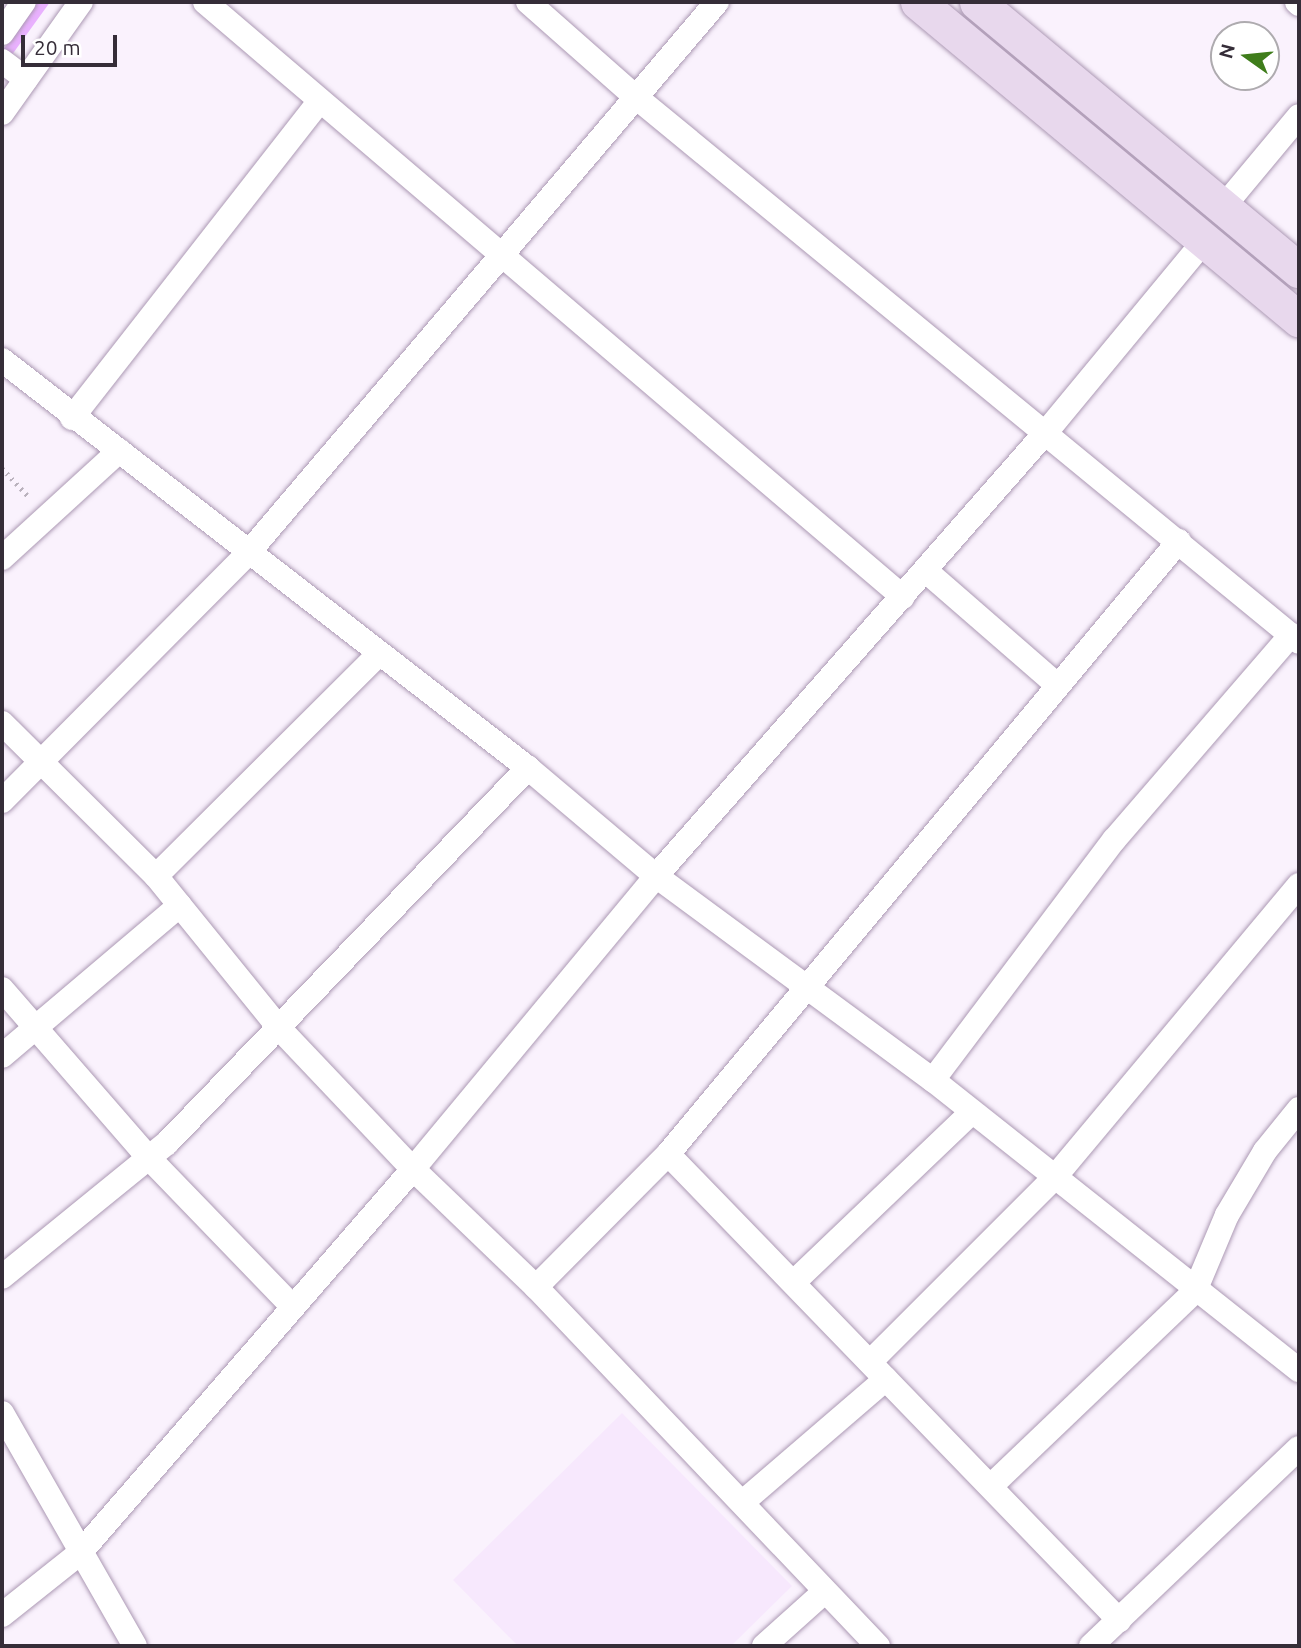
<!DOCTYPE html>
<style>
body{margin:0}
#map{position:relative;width:1301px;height:1648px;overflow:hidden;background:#faf2fd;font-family:Ubuntu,sans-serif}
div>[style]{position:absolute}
.built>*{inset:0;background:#f7e8fd}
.stream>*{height:10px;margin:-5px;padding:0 5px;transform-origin:5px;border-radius:5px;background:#e9b1fe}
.path>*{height:4.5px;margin-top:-2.25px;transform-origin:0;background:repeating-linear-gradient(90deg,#bab2bd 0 2px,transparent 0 7px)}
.roads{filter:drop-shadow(0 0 2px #ac99b4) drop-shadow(0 0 2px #ac99b4)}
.street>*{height:24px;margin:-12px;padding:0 12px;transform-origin:12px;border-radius:12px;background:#fff}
.secondary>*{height:35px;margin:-17.5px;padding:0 17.5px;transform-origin:17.5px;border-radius:17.5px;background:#e8d8ed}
span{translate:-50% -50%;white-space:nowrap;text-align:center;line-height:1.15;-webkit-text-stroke:7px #fff;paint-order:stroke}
.frame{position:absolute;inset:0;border:4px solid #352d38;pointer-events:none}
.north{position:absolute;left:1210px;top:21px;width:70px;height:70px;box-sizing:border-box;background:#fff;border:2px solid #aeabaf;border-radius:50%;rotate:285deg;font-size:19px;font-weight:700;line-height:28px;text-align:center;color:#352d38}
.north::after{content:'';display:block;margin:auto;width:24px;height:32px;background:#3f7d1b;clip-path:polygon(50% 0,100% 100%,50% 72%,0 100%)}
.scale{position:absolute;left:21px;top:35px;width:96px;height:32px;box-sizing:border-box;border:4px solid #352d38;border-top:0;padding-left:9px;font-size:21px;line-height:24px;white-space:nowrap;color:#352d38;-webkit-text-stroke:5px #fff;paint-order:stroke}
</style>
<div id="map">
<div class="built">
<i style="clip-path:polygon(622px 1413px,792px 1586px,731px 1646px,518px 1646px,453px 1580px)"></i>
</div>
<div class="stream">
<i style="left:2px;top:60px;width:72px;rotate:-54.1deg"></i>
</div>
<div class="path">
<i style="left:2px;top:468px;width:41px;rotate:47deg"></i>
</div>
<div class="roads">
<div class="street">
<i style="left:205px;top:2px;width:917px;rotate:40.45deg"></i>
<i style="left:528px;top:2px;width:145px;rotate:41.4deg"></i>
<i style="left:637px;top:98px;width:857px;rotate:39.41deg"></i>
<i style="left:1297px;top:2px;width:3px;rotate:45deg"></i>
<i style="left:2px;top:33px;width:38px;rotate:-55deg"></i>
<i style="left:2px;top:61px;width:30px;rotate:37deg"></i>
<i style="left:2px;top:113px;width:136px;rotate:-54.6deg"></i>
<i style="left:1224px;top:206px;width:117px;rotate:-50.2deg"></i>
<i style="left:2px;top:360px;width:666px;rotate:37.8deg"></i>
<i style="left:528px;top:768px;width:167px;rotate:40.2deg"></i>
<i style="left:656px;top:876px;width:344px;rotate:36.4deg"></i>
<i style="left:933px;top:1080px;width:467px;rotate:38.4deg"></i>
<i style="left:72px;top:418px;width:400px;rotate:-52deg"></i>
<i style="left:2px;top:558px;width:159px;rotate:-42.4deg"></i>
<i style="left:926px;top:571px;width:172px;rotate:41deg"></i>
<i style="left:2px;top:723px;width:217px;rotate:44.8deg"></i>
<i style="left:156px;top:876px;width:196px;rotate:51deg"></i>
<i style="left:279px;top:1028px;width:195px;rotate:46.5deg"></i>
<i style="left:413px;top:1169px;width:170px;rotate:43.8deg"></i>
<i style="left:536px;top:1287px;width:496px;rotate:46.4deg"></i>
<i style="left:2px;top:801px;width:351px;rotate:-45.2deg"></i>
<i style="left:249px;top:552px;width:722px;rotate:-49.61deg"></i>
<i style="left:156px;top:876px;width:315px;rotate:-44.9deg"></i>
<i style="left:2px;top:989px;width:224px;rotate:49deg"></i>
<i style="left:149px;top:1158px;width:207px;rotate:46deg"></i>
<i style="left:2px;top:1056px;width:233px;rotate:-40.3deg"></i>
<i style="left:933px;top:1080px;width:301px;rotate:-53deg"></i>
<i style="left:1114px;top:840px;width:271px;rotate:-49.2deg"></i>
<i style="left:668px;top:1154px;width:649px;rotate:45.94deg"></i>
<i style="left:2px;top:1277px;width:213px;rotate:-39.1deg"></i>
<i style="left:167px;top:1143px;width:521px;rotate:-46.09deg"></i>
<i style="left:794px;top:1282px;width:243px;rotate:-43.7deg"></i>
<i style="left:536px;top:1287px;width:187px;rotate:-45.2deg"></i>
<i style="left:668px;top:1154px;width:798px;rotate:-50.19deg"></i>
<i style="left:870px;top:1362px;width:260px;rotate:-45deg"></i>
<i style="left:1054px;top:1178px;width:382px;rotate:-50.1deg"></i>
<i style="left:2px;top:1413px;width:268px;rotate:60.3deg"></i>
<i style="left:992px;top:1485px;width:281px;rotate:-43.7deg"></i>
<i style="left:1195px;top:1291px;width:82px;rotate:-67.2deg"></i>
<i style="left:1227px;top:1215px;width:74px;rotate:-59.3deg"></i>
<i style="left:1265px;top:1151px;width:54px;rotate:-51deg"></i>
<i style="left:744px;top:1501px;width:187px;rotate:-40.7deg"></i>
<i style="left:2px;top:1615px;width:100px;rotate:-38.5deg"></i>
<i style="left:80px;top:1553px;width:508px;rotate:-49.07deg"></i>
<i style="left:413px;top:1169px;width:381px;rotate:-50.3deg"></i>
<i style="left:656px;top:876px;width:592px;rotate:-48.7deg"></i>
<i style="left:1047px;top:431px;width:246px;rotate:-50.4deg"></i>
<i style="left:764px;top:1646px;width:79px;rotate:-41.9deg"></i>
<i style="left:1091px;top:1646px;width:287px;rotate:-43.6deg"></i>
</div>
<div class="secondary">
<i style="left:918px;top:2px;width:496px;rotate:39.8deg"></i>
<i style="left:977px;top:2px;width:419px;rotate:39.8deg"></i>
</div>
</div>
<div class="frame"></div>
<div class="north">N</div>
<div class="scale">20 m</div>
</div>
